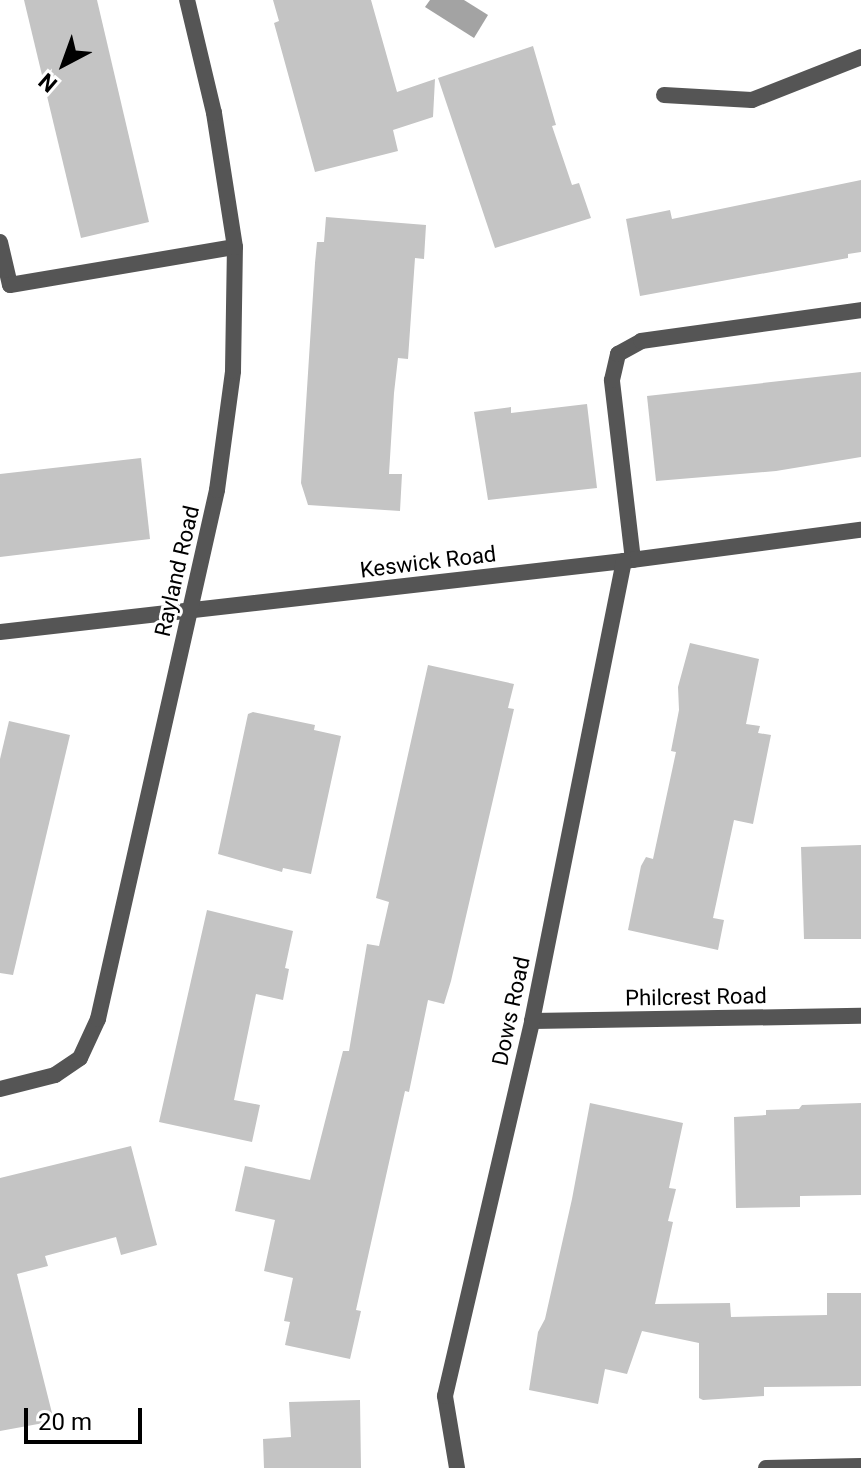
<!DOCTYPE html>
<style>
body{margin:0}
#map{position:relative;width:861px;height:1468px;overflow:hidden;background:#fff;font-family:Roboto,sans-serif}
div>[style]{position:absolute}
.water>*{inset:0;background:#a3a3a3}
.building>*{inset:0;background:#c4c4c4}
.lane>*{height:16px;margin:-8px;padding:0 8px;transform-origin:8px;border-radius:8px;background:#555}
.street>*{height:16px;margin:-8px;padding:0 8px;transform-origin:8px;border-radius:8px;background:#555}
span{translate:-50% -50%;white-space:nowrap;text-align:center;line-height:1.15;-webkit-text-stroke:6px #fff;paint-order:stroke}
.street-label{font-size:22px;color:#000}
.north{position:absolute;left:24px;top:24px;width:80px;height:80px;-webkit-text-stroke:6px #fff;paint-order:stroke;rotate:221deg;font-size:22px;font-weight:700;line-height:32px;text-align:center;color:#000}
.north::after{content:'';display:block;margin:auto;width:28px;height:36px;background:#000;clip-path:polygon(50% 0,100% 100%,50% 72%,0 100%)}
.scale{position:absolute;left:24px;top:1408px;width:118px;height:36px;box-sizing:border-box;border:4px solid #000;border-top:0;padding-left:10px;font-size:24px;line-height:28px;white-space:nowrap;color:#000;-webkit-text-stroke:6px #fff;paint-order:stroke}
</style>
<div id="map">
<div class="water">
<i style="clip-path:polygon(430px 0,464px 0,488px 15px,474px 38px,425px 7px)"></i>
</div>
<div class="building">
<i style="clip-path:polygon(24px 0,97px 0,149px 222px,81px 238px)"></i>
<i style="clip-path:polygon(273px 0,371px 0,397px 92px,435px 79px,433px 117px,393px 130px,398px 151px,315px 172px,274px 23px,279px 21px)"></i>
<i style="clip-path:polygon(533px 46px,556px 125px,552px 126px,572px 185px,579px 183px,591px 218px,495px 248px,438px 78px)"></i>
<i style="clip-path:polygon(861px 180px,861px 252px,848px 254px,848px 258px,640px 296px,626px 219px,670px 210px,672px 219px)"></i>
<i style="clip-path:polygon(326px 217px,426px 225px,424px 259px,415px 258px,408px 359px,398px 358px,394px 393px,389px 474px,402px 474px,400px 511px,308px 505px,301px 483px,315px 263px,317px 242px,324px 242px)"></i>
<i style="clip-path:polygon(861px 372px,861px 457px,776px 471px,656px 481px,647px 396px)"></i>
<i style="clip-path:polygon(587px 404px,597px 488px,488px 500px,474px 412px,511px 407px,511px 413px)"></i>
<i style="clip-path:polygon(141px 458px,150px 539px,0 557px,0 474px)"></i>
<i style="clip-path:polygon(690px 643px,759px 659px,746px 724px,760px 726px,758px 733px,771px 735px,753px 824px,734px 820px,713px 918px,724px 920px,718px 950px,628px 930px,641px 866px,646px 857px,653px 859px,676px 752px,671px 751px,679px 710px,678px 687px)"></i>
<i style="clip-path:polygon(428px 665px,514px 684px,508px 708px,514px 709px,451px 981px,444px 1004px,428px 1000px,409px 1092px,405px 1091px,356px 1310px,361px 1311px,350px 1359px,285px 1345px,290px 1322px,284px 1321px,293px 1278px,264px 1271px,275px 1220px,235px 1211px,245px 1166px,310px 1180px,343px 1051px,349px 1051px,367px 944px,379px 946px,389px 902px,376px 898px)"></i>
<i style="clip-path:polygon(253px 712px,315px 725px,314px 730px,341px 736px,311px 874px,283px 868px,282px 872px,218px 854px,248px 714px)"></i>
<i style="clip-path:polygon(9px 721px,70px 735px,13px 975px,0 973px,0 759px)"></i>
<i style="clip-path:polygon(861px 845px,861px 939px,804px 939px,801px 847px)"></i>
<i style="clip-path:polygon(207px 910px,293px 931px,285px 968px,289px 969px,283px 1000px,256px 994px,234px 1100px,260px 1105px,252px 1142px,159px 1122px)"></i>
<i style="clip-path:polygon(590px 1103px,683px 1123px,669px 1188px,676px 1189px,668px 1221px,673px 1222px,655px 1304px,730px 1303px,731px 1317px,827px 1315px,827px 1293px,861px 1293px,861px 1386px,764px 1387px,764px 1396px,703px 1400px,699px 1398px,699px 1343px,642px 1331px,627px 1374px,605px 1369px,598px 1404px,529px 1390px,538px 1332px,545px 1319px,572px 1199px)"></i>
<i style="clip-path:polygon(861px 1103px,861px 1195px,800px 1196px,800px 1207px,736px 1208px,734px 1117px,766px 1115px,766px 1110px,799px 1109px,802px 1105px)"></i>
<i style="clip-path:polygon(131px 1146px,157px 1245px,121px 1255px,116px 1237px,45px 1256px,48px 1266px,17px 1274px,53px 1417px,48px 1418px,49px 1422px,0 1431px,0 1178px)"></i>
<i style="clip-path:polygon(360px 1400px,361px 1468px,264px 1468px,263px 1439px,291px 1437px,289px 1402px)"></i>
</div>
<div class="lane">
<i style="left:0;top:242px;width:44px;rotate:76.9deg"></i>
<i style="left:10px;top:285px;width:228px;rotate:-9.6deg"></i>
<i style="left:633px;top:560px;width:181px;rotate:-96.7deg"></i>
<i style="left:612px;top:380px;width:27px;rotate:-77deg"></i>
<i style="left:618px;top:354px;width:26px;rotate:-29deg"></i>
<i style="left:641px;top:341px;width:222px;rotate:-8deg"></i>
</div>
<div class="street">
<i style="left:664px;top:95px;width:88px;rotate:3.3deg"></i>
<i style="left:752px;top:100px;width:117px;rotate:-21.5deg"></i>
<i style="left:0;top:632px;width:628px;rotate:-6.49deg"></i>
<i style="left:624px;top:561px;width:239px;rotate:-7.5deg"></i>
<i style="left:532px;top:1021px;width:329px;rotate:-0.9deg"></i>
<i style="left:0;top:1089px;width:57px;rotate:-14.3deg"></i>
<i style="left:55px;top:1075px;width:30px;rotate:-34deg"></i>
<i style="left:80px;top:1058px;width:43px;rotate:-65.2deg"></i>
<i style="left:98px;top:1019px;width:542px;rotate:-77.32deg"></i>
<i style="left:217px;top:490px;width:120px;rotate:-82.3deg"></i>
<i style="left:233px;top:371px;width:124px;rotate:-89.1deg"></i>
<i style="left:235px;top:247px;width:136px;rotate:-98.9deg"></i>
<i style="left:214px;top:113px;width:116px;rotate:-103.4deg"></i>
<i style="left:457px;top:1468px;width:73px;rotate:-99.5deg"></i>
<i style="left:445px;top:1396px;width:385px;rotate:-76.9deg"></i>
<i style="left:532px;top:1021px;width:469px;rotate:-78.7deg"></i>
<i style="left:766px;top:1468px;width:95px;rotate:-1.2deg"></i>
</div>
<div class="street-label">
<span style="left:428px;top:562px;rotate:-7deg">Keswick Road</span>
<span style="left:177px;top:571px;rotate:-77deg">Rayland Road</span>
<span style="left:696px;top:997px;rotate:-1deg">Philcrest Road</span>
<span style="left:511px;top:1011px;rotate:-78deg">Dows Road</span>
</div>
<div class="north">N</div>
<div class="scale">20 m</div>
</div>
